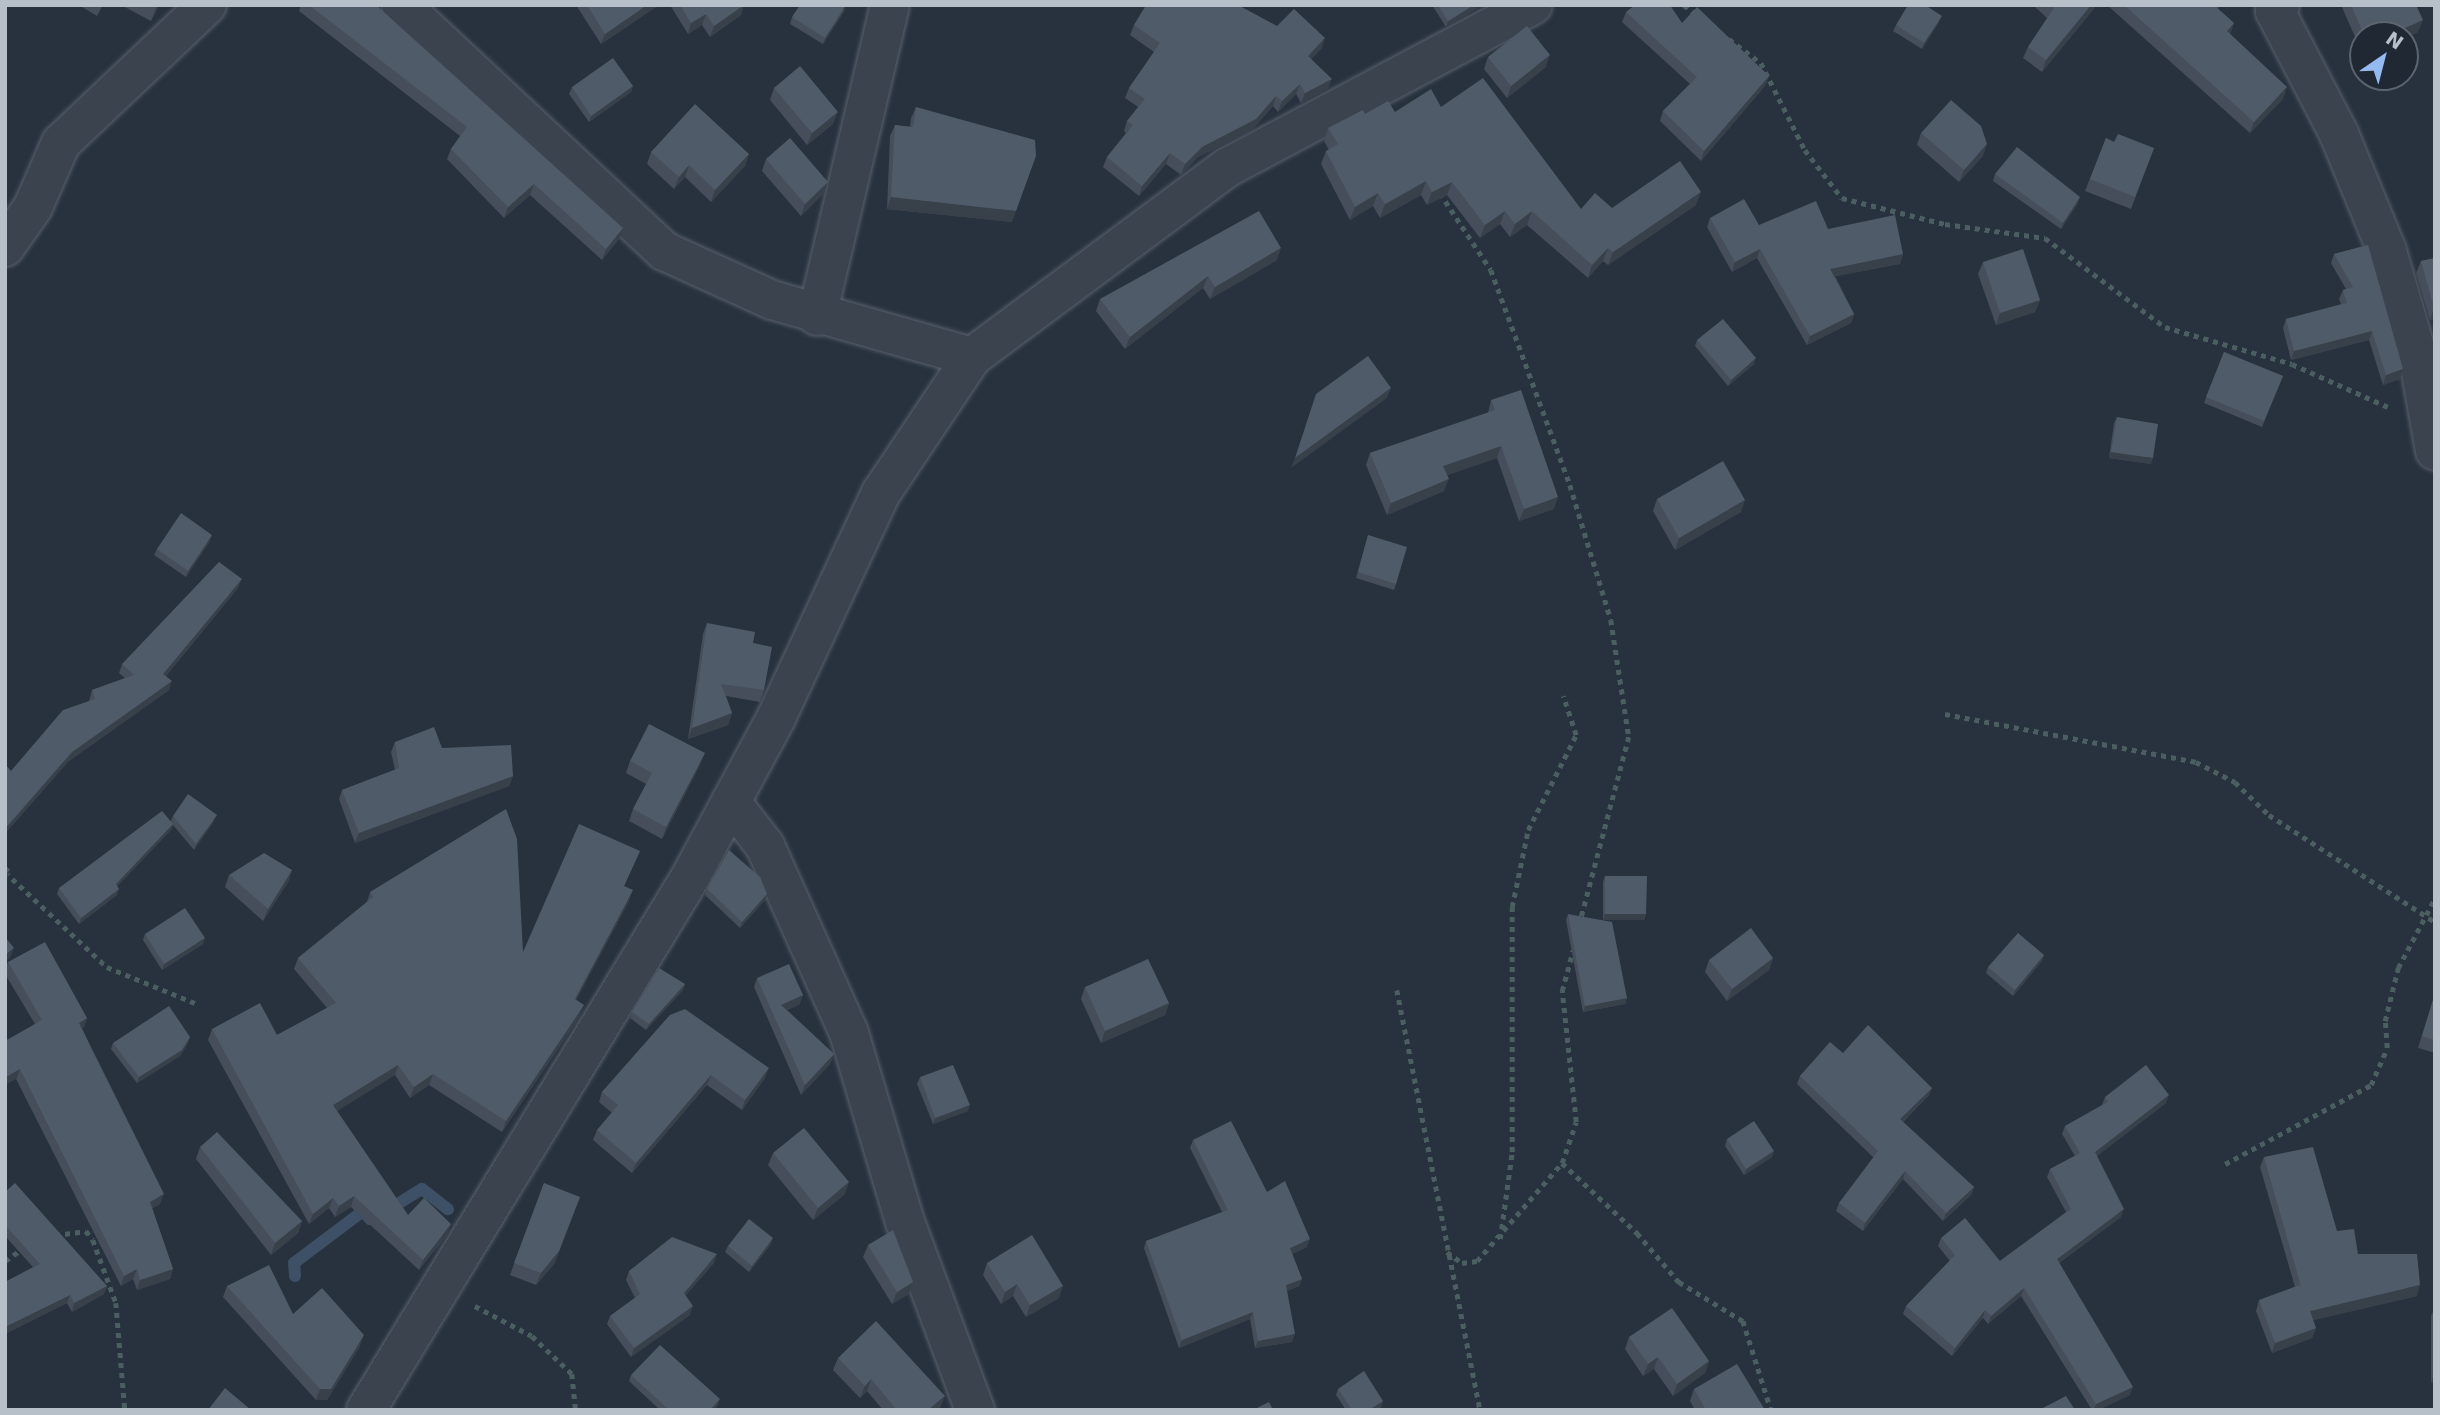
<!DOCTYPE html>
<style>
body{margin:0}
#map{position:relative;width:2440px;height:1415px;overflow:hidden;background:#27323e;font-family:"DejaVu Sans",sans-serif}
div>[style]{position:absolute}
.stream>*{height:12px;margin:-6px;padding:0 6px;transform-origin:6px;border-radius:6px;background:#3e5066}
.path>*{height:4.5px;margin-top:-2.25px;transform-origin:0;background:repeating-linear-gradient(90deg,#4b5e60 0 5px,transparent 0 10px)}
.roads{filter:drop-shadow(0 0 2px #59616c) drop-shadow(0 0 2px #59616c)}
.minor>*{height:38px;margin:-19px;padding:0 19px;transform-origin:19px;border-radius:19px;background:#3b434f}
.wall>*{inset:0;background:#454e5a}
.shaded-wall>*{inset:0;background:#38404a}
.building>*{inset:0;background:#505b69}
span{translate:-50% -50%;white-space:nowrap;text-align:center;line-height:1.15;-webkit-text-stroke:5px #202834;paint-order:stroke}
.frame{position:absolute;inset:0;border:7px solid #b7bfc9;pointer-events:none}
.north{position:absolute;left:2349px;top:21px;width:70px;height:70px;box-sizing:border-box;background:#202834;border:2px solid #5c6470;border-radius:50%;rotate:35deg;font-size:19px;font-weight:700;line-height:28px;text-align:center;color:#b7bfc9}
.north::after{content:'';display:block;margin:auto;width:24px;height:32px;background:#95baf1;clip-path:polygon(50% 0,100% 100%,50% 72%,0 100%)}
</style>
<div id="map">
<div class="stream">
<i style="left:388px;top:1210px;width:40px;rotate:-32deg"></i>
<i style="left:422px;top:1189px;width:33px;rotate:38deg"></i>
<i style="left:295px;top:1276px;width:13px;rotate:-94deg"></i>
<i style="left:294px;top:1263px;width:86px;rotate:-37deg"></i>
<i style="left:363px;top:1211px;width:11px;rotate:49deg"></i>
</div>
<div class="path">
<i style="left:1684px;top:5px;width:16px;rotate:38deg"></i>
<i style="left:1729px;top:39px;width:40px;rotate:37deg"></i>
<i style="left:1761px;top:63px;width:97px;rotate:63.2deg"></i>
<i style="left:1805px;top:150px;width:61px;rotate:52.4deg"></i>
<i style="left:1842px;top:198px;width:106px;rotate:14.2deg"></i>
<i style="left:1945px;top:224px;width:101px;rotate:8deg"></i>
<i style="left:2045px;top:238px;width:149px;rotate:36.6deg"></i>
<i style="left:2165px;top:327px;width:132px;rotate:16.2deg"></i>
<i style="left:2292px;top:364px;width:105px;rotate:24.1deg"></i>
<i style="left:1440px;top:193px;width:92px;rotate:56.5deg"></i>
<i style="left:1491px;top:270px;width:229px;rotate:69.8deg"></i>
<i style="left:1570px;top:485px;width:141px;rotate:73.1deg"></i>
<i style="left:1611px;top:620px;width:118px;rotate:81.3deg"></i>
<i style="left:1629px;top:737px;width:191px;rotate:104.8deg"></i>
<i style="left:1945px;top:714px;width:256px;rotate:10.8deg"></i>
<i style="left:2196px;top:762px;width:44px;rotate:27.1deg"></i>
<i style="left:2235px;top:782px;width:47px;rotate:44.1deg"></i>
<i style="left:2269px;top:815px;width:197px;rotate:32.8deg"></i>
<i style="left:5px;top:872px;width:139px;rotate:43deg"></i>
<i style="left:107px;top:967px;width:97px;rotate:22.3deg"></i>
<i style="left:1397px;top:990px;width:428px;rotate:78.8deg"></i>
<i style="left:1562px;top:1163px;width:103px;rotate:43deg"></i>
<i style="left:1637px;top:1233px;width:65px;rotate:49.4deg"></i>
<i style="left:1679px;top:1282px;width:75px;rotate:31.4deg"></i>
<i style="left:1743px;top:1321px;width:93px;rotate:72.5deg"></i>
<i style="left:2225px;top:1164px;width:166px;rotate:-28.4deg"></i>
<i style="left:2371px;top:1085px;width:40px;rotate:-66.6deg"></i>
<i style="left:2387px;top:1048px;width:27px;rotate:-94deg"></i>
<i style="left:2385px;top:1021px;width:55px;rotate:-76.2deg"></i>
<i style="left:2398px;top:968px;width:79px;rotate:-62.1deg"></i>
<i style="left:55px;top:1235px;width:31px;rotate:-7deg"></i>
<i style="left:86px;top:1231px;width:11px;rotate:52deg"></i>
<i style="left:93px;top:1240px;width:67px;rotate:69.9deg"></i>
<i style="left:116px;top:1303px;width:107px;rotate:85.2deg"></i>
<i style="left:1500px;top:1239px;width:88px;rotate:-82.1deg"></i>
<i style="left:1512px;top:1152px;width:245px;rotate:-90deg"></i>
<i style="left:1512px;top:907px;width:79px;rotate:-78.3deg"></i>
<i style="left:1528px;top:830px;width:106px;rotate:-63.2deg"></i>
<i style="left:1576px;top:735px;width:41px;rotate:-108.4deg"></i>
<i style="left:1447px;top:1252px;width:19px;rotate:36deg"></i>
<i style="left:1462px;top:1263px;width:15px;rotate:-8deg"></i>
<i style="left:1477px;top:1261px;width:130px;rotate:-49.1deg"></i>
<i style="left:1562px;top:1163px;width:43px;rotate:-71.1deg"></i>
<i style="left:1576px;top:1122px;width:132px;rotate:-96.1deg"></i>
<i style="left:1562px;top:991px;width:42px;rotate:-75deg"></i>
<i style="left:5px;top:1261px;width:21px;rotate:-35deg"></i>
<i style="left:475px;top:1306px;width:64px;rotate:27.8deg"></i>
<i style="left:532px;top:1336px;width:55px;rotate:43.5deg"></i>
<i style="left:572px;top:1374px;width:36px;rotate:84deg"></i>
</div>
<div class="roads">
<div class="minor">
<i style="left:2280px;top:5px;width:8px;rotate:130deg"></i>
<i style="left:2275px;top:11px;width:139px;rotate:62.5deg"></i>
<i style="left:2339px;top:134px;width:126px;rotate:67.7deg"></i>
<i style="left:2387px;top:251px;width:115px;rotate:73.8deg"></i>
<i style="left:2419px;top:361px;width:91px;rotate:79.9deg"></i>
<i style="left:5px;top:247px;width:49px;rotate:-55deg"></i>
<i style="left:33px;top:207px;width:70px;rotate:-66.4deg"></i>
<i style="left:61px;top:143px;width:201px;rotate:-43.4deg"></i>
<i style="left:817px;top:316px;width:319px;rotate:-76.8deg"></i>
<i style="left:972px;top:357px;width:319px;rotate:-36.6deg"></i>
<i style="left:1228px;top:167px;width:345px;rotate:-28deg"></i>
<i style="left:731px;top:802px;width:56px;rotate:52.3deg"></i>
<i style="left:765px;top:846px;width:205px;rotate:65.8deg"></i>
<i style="left:849px;top:1033px;width:197px;rotate:73.5deg"></i>
<i style="left:905px;top:1222px;width:201px;rotate:69.6deg"></i>
<i style="left:366px;top:1410px;width:625px;rotate:-58.67deg"></i>
<i style="left:691px;top:876px;width:179px;rotate:-61.7deg"></i>
<i style="left:776px;top:718px;width:248px;rotate:-65deg"></i>
<i style="left:881px;top:493px;width:164px;rotate:-56.2deg"></i>
<i style="left:972px;top:357px;width:208px;rotate:-164.1deg"></i>
<i style="left:772px;top:300px;width:119px;rotate:-155.6deg"></i>
<i style="left:664px;top:251px;width:360px;rotate:-136.9deg"></i>
</div>
</div>
<div class="wall">
<i style="clip-path:polygon(79px 5px,103px 5px,97px 16px)"></i>
<i style="clip-path:polygon(121px 5px,159px 5px,151px 21px)"></i>
<i style="clip-path:polygon(301px 5px,376px 5px,619px 239px,602px 260px,530px 195px,504px 218px,447px 159px,451px 149px,460px 136px,299px 11px)"></i>
<i style="clip-path:polygon(576px 5px,659px 5px,601px 44px)"></i>
<i style="clip-path:polygon(670px 5px,744px 5px,741px 15px,710px 37px,702px 25px,688px 34px)"></i>
<i style="clip-path:polygon(1432px 5px,1478px 5px,1477px 8px,1446px 27px)"></i>
<i style="clip-path:polygon(2036px 5px,2097px 5px,2042px 72px,2023px 58px,2028px 47px,2047px 18px,2035px 7px)"></i>
<i style="clip-path:polygon(2107px 5px,2220px 5px,2218px 9px,2234px 23px,2230px 34px,2283px 99px,2250px 133px)"></i>
<i style="clip-path:polygon(2341px 5px,2416px 5px,2418px 32px,2405px 38px,2405px 35px,2363px 35px,2363px 55px)"></i>
<i style="clip-path:polygon(845px 10px,823px 44px,790px 24px,792px 17px)"></i>
<i style="clip-path:polygon(1626px 12px,1682px 23px,1769px 76px,1765px 86px,1701px 161px,1660px 121px,1663px 111px,1690px 84px,1622px 22px)"></i>
<i style="clip-path:polygon(1939px 22px,1922px 49px,1893px 31px,1896px 25px)"></i>
<i style="clip-path:polygon(1134px 25px,1277px 26px,1322px 48px,1311px 59px,1328px 89px,1301px 103px,1296px 94px,1278px 112px,1273px 106px,1252px 130px,1198px 157px,1181px 175px,1166px 164px,1139px 196px,1103px 167px,1107px 157px,1126px 133px,1124px 131px,1127px 121px,1138px 107px,1125px 98px,1129px 88px,1154px 52px,1130px 35px)"></i>
<i style="clip-path:polygon(1488px 57px,1546px 67px,1507px 98px,1484px 69px)"></i>
<i style="clip-path:polygon(633px 86px,631px 92px,589px 122px,569px 94px,572px 87px)"></i>
<i style="clip-path:polygon(774px 88px,833px 124px,807px 145px,770px 100px)"></i>
<i style="clip-path:polygon(916px 107px,1012px 222px,887px 209px,890px 136px,895px 125px,910px 127px,911px 118px)"></i>
<i style="clip-path:polygon(1441px 107px,1581px 209px,1696px 205px,1608px 265px,1603px 261px,1588px 278px,1527px 225px,1510px 237px,1500px 224px,1480px 238px,1447px 195px,1427px 205px,1421px 195px,1380px 218px,1373px 206px,1350px 220px,1321px 164px,1326px 151px,1329px 150px,1324px 141px,1328px 128px,1365px 114px,1395px 112px)"></i>
<i style="clip-path:polygon(1921px 133px,1983px 156px,1959px 182px,1917px 145px)"></i>
<i style="clip-path:polygon(2106px 138px,2114px 142px,2154px 148px,2131px 209px,2085px 191px)"></i>
<i style="clip-path:polygon(651px 152px,749px 154px,745px 166px,711px 202px,685px 177px,674px 189px,647px 164px)"></i>
<i style="clip-path:polygon(766px 159px,828px 182px,823px 194px,801px 216px,762px 171px)"></i>
<i style="clip-path:polygon(1995px 174px,2078px 203px,2061px 229px,1993px 181px)"></i>
<i style="clip-path:polygon(1710px 218px,1759px 225px,1828px 229px,1903px 254px,1900px 264px,1835px 276px,1854px 314px,1851px 323px,1807px 345px,1757px 258px,1732px 272px,1707px 227px)"></i>
<i style="clip-path:polygon(2368px 245px,2400px 379px,2383px 385px,2369px 340px,2291px 360px,2283px 328px,2286px 319px,2341px 304px,2339px 299px,2343px 290px,2346px 289px,2331px 263px,2334px 254px)"></i>
<i style="clip-path:polygon(2435px 258px,2435px 319px,2430px 320px,2416px 273px,2421px 261px)"></i>
<i style="clip-path:polygon(1277px 260px,1210px 299px,1203px 288px,1125px 349px,1096px 311px,1100px 299px)"></i>
<i style="clip-path:polygon(1983px 262px,2040px 300px,2035px 312px,1996px 325px,1978px 274px)"></i>
<i style="clip-path:polygon(1697px 340px,1754px 364px,1728px 386px,1695px 346px)"></i>
<i style="clip-path:polygon(2224px 352px,2283px 376px,2262px 427px,2204px 403px)"></i>
<i style="clip-path:polygon(1491px 400px,1554px 509px,1519px 521px,1497px 458px,1447px 475px,1444px 491px,1387px 515px,1366px 465px,1370px 453px,1488px 413px)"></i>
<i style="clip-path:polygon(2117px 417px,2151px 464px,2109px 458px,2114px 423px)"></i>
<i style="clip-path:polygon(1657px 499px,1741px 512px,1675px 550px,1653px 511px)"></i>
<i style="clip-path:polygon(1368px 535px,1396px 584px,1394px 590px,1356px 578px)"></i>
<i style="clip-path:polygon(210px 541px,186px 577px,154px 555px,157px 549px)"></i>
<i style="clip-path:polygon(238px 588px,166px 676px,169px 690px,69px 761px,11px 771px,89px 701px,92px 690px,125px 678px,119px 673px,122px 664px)"></i>
<i style="clip-path:polygon(707px 623px,753px 643px,764px 690px,760px 702px,726px 696px,732px 713px,728px 725px,688px 739px,703px 634px)"></i>
<i style="clip-path:polygon(395px 742px,513px 776px,509px 786px,355px 843px,339px 799px,342px 790px,395px 770px,391px 752px)"></i>
<i style="clip-path:polygon(630px 761px,700px 765px,662px 839px,629px 821px,633px 809px,646px 784px,626px 773px)"></i>
<i style="clip-path:polygon(173px 816px,214px 821px,194px 850px,173px 825px,171px 830px,117px 886px,117px 895px,79px 924px,57px 894px,59px 888px,171px 821px)"></i>
<i style="clip-path:polygon(640px 851px,624px 886px,629px 901px,576px 1000px,580px 1016px,502px 1132px,429px 1085px,410px 1098px,395px 1075px,337px 1111px,408px 1215px,447px 1235px,419px 1270px,351px 1207px,335px 1217px,329px 1208px,309px 1224px,208px 1040px,212px 1029px,277px 1035px,327px 1008px,294px 969px,298px 958px,367px 902px,370px 892px,523px 952px)"></i>
<i style="clip-path:polygon(292px 870px,288px 882px,263px 921px,225px 887px,229px 875px)"></i>
<i style="clip-path:polygon(1605px 876px,1646px 914px,1644px 920px,1603px 920px,1603px 882px)"></i>
<i style="clip-path:polygon(707px 889px,767px 894px,765px 900px,740px 928px,705px 895px)"></i>
<i style="clip-path:polygon(1568px 914px,1627px 998px,1625px 1004px,1583px 1012px,1566px 920px)"></i>
<i style="clip-path:polygon(145px 934px,203px 944px,162px 970px,143px 940px)"></i>
<i style="clip-path:polygon(2044px 955px,2042px 961px,2013px 996px,1986px 973px,1988px 967px)"></i>
<i style="clip-path:polygon(1773px 958px,1769px 970px,1727px 1001px,1705px 972px,1709px 960px)"></i>
<i style="clip-path:polygon(8px 962px,87px 1018px,84px 1027px,82px 1028px,160px 1204px,152px 1208px,173px 1269px,170px 1279px,137px 1290px,133px 1279px,121px 1286px,16px 1079px,35px 1024px,5px 974px,5px 969px)"></i>
<i style="clip-path:polygon(757px 978px,803px 995px,799px 1005px,787px 1010px,834px 1054px,830px 1064px,801px 1095px,754px 987px)"></i>
<i style="clip-path:polygon(685px 984px,683px 990px,646px 1030px,630px 1018px,632px 1012px)"></i>
<i style="clip-path:polygon(1085px 987px,1169px 1003px,1165px 1015px,1101px 1043px,1081px 999px)"></i>
<i style="clip-path:polygon(2435px 993px,2435px 1053px,2418px 1048px)"></i>
<i style="clip-path:polygon(670px 1015px,765px 1078px,742px 1110px,707px 1085px,632px 1173px,593px 1140px,597px 1130px,612px 1113px,599px 1102px,602px 1092px)"></i>
<i style="clip-path:polygon(113px 1043px,188px 1043px,180px 1056px,137px 1083px,111px 1049px)"></i>
<i style="clip-path:polygon(1843px 1053px,1932px 1088px,1929px 1095px,1903px 1122px,1974px 1187px,1971px 1195px,1943px 1221px,1903px 1179px,1863px 1231px,1836px 1211px,1839px 1203px,1874px 1158px,1797px 1084px,1800px 1076px)"></i>
<i style="clip-path:polygon(920px 1077px,968px 1111px,933px 1124px,917px 1084px)"></i>
<i style="clip-path:polygon(2105px 1097px,2166px 1103px,2097px 1156px,2121px 1217px,2059px 1263px,2130px 1395px,2098px 1410px,2092px 1410px,2021px 1296px,1988px 1324px,1983px 1318px,1952px 1356px,1903px 1314px,1906px 1306px,1950px 1261px,1938px 1246px,1941px 1238px,2000px 1261px,2066px 1212px,2047px 1177px,2050px 1169px,2075px 1156px,2062px 1134px,2065px 1126px,2102px 1105px)"></i>
<i style="clip-path:polygon(1727px 1139px,1772px 1157px,1744px 1175px,1725px 1146px)"></i>
<i style="clip-path:polygon(1193px 1140px,1267px 1192px,1307px 1247px,1292px 1254px,1302px 1279px,1299px 1286px,1287px 1291px,1292px 1342px,1255px 1348px,1250px 1319px,1179px 1348px,1144px 1248px,1146px 1241px,1222px 1212px,1190px 1148px)"></i>
<i style="clip-path:polygon(200px 1147px,302px 1221px,298px 1233px,271px 1255px,196px 1159px)"></i>
<i style="clip-path:polygon(773px 1153px,845px 1194px,813px 1220px,768px 1165px)"></i>
<i style="clip-path:polygon(2264px 1157px,2358px 1254px,2417px 1296px,2313px 1320px,2316px 1328px,2312px 1338px,2272px 1353px,2256px 1311px,2259px 1300px,2295px 1287px,2260px 1167px)"></i>
<i style="clip-path:polygon(544px 1183px,555px 1263px,536px 1285px,510px 1275px)"></i>
<i style="clip-path:polygon(5px 1192px,107px 1286px,104px 1294px,72px 1312px,67px 1303px,5px 1334px,5px 1282px,33px 1267px,5px 1236px)"></i>
<i style="clip-path:polygon(771px 1244px,749px 1272px,725px 1252px,728px 1246px)"></i>
<i style="clip-path:polygon(868px 1245px,913px 1282px,909px 1294px,892px 1304px,863px 1257px)"></i>
<i style="clip-path:polygon(714px 1263px,685px 1296px,690px 1315px,631px 1357px,607px 1324px,610px 1316px,635px 1298px,626px 1280px,629px 1271px)"></i>
<i style="clip-path:polygon(987px 1263px,1059px 1298px,1026px 1317px,1013px 1296px,1001px 1304px,983px 1275px)"></i>
<i style="clip-path:polygon(227px 1286px,293px 1314px,360px 1346px,327px 1400px,316px 1400px,223px 1297px)"></i>
<i style="clip-path:polygon(2435px 1307px,2435px 1383px,2431px 1383px,2431px 1316px)"></i>
<i style="clip-path:polygon(1629px 1337px,1709px 1361px,1705px 1373px,1673px 1396px,1654px 1369px,1643px 1376px,1625px 1349px)"></i>
<i style="clip-path:polygon(838px 1358px,940px 1408px,938px 1410px,883px 1410px,867px 1391px,860px 1398px,833px 1370px)"></i>
<i style="clip-path:polygon(631px 1375px,718px 1405px,713px 1410px,660px 1410px,629px 1381px)"></i>
<i style="clip-path:polygon(1338px 1389px,1383px 1401px,1381px 1407px,1377px 1410px,1346px 1410px,1336px 1395px)"></i>
<i style="clip-path:polygon(1694px 1389px,1765px 1410px,1695px 1410px,1690px 1401px)"></i>
</div>
<div class="shaded-wall">
<i style="clip-path:polygon(157px 5px,159px 5px,151px 21px)"></i>
<i style="clip-path:polygon(647px 5px,659px 5px,601px 44px,605px 34px)"></i>
<i style="clip-path:polygon(744px 5px,741px 15px,710px 37px,714px 26px)"></i>
<i style="clip-path:polygon(847px 5px,845px 10px,823px 44px,825px 38px)"></i>
<i style="clip-path:polygon(1474px 5px,1478px 5px,1477px 8px,1446px 27px,1448px 21px)"></i>
<i style="clip-path:polygon(2091px 5px,2097px 5px,2042px 72px,2046px 60px)"></i>
<i style="clip-path:polygon(706px 14px,702px 25px,688px 34px,691px 23px)"></i>
<i style="clip-path:polygon(1942px 16px,1939px 22px,1922px 49px,1924px 43px)"></i>
<i style="clip-path:polygon(2423px 20px,2418px 32px,2405px 38px,2405px 35px,2389px 35px)"></i>
<i style="clip-path:polygon(2234px 23px,2230px 34px,2227px 31px)"></i>
<i style="clip-path:polygon(1325px 38px,1322px 48px,1305px 66px,1308px 56px)"></i>
<i style="clip-path:polygon(1550px 55px,1546px 67px,1507px 98px,1511px 86px)"></i>
<i style="clip-path:polygon(1769px 76px,1765px 86px,1701px 161px,1704px 151px)"></i>
<i style="clip-path:polygon(1332px 79px,1328px 89px,1301px 103px,1305px 93px)"></i>
<i style="clip-path:polygon(1300px 84px,1296px 94px,1278px 112px,1282px 101px)"></i>
<i style="clip-path:polygon(633px 86px,631px 92px,589px 122px,591px 116px)"></i>
<i style="clip-path:polygon(2287px 87px,2283px 99px,2250px 133px,2254px 122px)"></i>
<i style="clip-path:polygon(1276px 96px,1273px 106px,1252px 130px,1198px 157px,1181px 175px,1185px 164px,1202px 147px)"></i>
<i style="clip-path:polygon(838px 112px,833px 124px,807px 145px,812px 133px)"></i>
<i style="clip-path:polygon(1987px 144px,1983px 156px,1959px 182px,1964px 170px)"></i>
<i style="clip-path:polygon(1170px 153px,1166px 164px,1139px 196px,1142px 186px)"></i>
<i style="clip-path:polygon(749px 154px,745px 166px,711px 202px,715px 190px)"></i>
<i style="clip-path:polygon(689px 165px,685px 177px,674px 189px,679px 177px)"></i>
<i style="clip-path:polygon(1426px 181px,1421px 195px,1380px 218px,1385px 204px)"></i>
<i style="clip-path:polygon(828px 182px,823px 194px,801px 216px,805px 204px)"></i>
<i style="clip-path:polygon(1452px 182px,1447px 195px,1427px 205px,1432px 192px)"></i>
<i style="clip-path:polygon(534px 184px,530px 195px,504px 218px,508px 207px)"></i>
<i style="clip-path:polygon(1701px 192px,1696px 205px,1608px 265px,1613px 252px)"></i>
<i style="clip-path:polygon(1378px 193px,1373px 206px,1350px 220px,1355px 207px)"></i>
<i style="clip-path:polygon(891px 197px,1016px 211px,1012px 222px,887px 209px)"></i>
<i style="clip-path:polygon(2080px 197px,2078px 203px,2061px 229px,2063px 223px)"></i>
<i style="clip-path:polygon(1505px 211px,1500px 224px,1480px 238px,1485px 225px)"></i>
<i style="clip-path:polygon(1532px 211px,1527px 225px,1510px 237px,1515px 224px)"></i>
<i style="clip-path:polygon(623px 228px,619px 239px,602px 260px,606px 249px)"></i>
<i style="clip-path:polygon(1281px 248px,1277px 260px,1210px 299px,1215px 287px)"></i>
<i style="clip-path:polygon(1608px 248px,1603px 261px,1588px 278px,1592px 265px)"></i>
<i style="clip-path:polygon(1760px 249px,1757px 258px,1732px 272px,1735px 262px)"></i>
<i style="clip-path:polygon(1903px 254px,1900px 264px,1827px 278px,1830px 269px)"></i>
<i style="clip-path:polygon(1208px 276px,1203px 288px,1125px 349px,1130px 337px)"></i>
<i style="clip-path:polygon(2040px 300px,2035px 312px,1996px 325px,2000px 313px)"></i>
<i style="clip-path:polygon(2434px 308px,2435px 319px,2430px 320px)"></i>
<i style="clip-path:polygon(1854px 314px,1851px 323px,1807px 345px,1810px 336px)"></i>
<i style="clip-path:polygon(2372px 331px,2369px 340px,2291px 360px,2294px 351px)"></i>
<i style="clip-path:polygon(1756px 358px,1754px 364px,1728px 386px,1731px 380px)"></i>
<i style="clip-path:polygon(2403px 369px,2400px 379px,2383px 385px,2386px 375px)"></i>
<i style="clip-path:polygon(1391px 388px,1387px 398px,1291px 468px,1295px 458px)"></i>
<i style="clip-path:polygon(1501px 446px,1497px 458px,1439px 478px,1443px 466px)"></i>
<i style="clip-path:polygon(2111px 452px,2153px 458px,2151px 464px,2109px 458px)"></i>
<i style="clip-path:polygon(1449px 479px,1444px 491px,1387px 515px,1391px 503px)"></i>
<i style="clip-path:polygon(1558px 497px,1554px 509px,1519px 521px,1524px 509px)"></i>
<i style="clip-path:polygon(1745px 500px,1741px 512px,1675px 550px,1679px 538px)"></i>
<i style="clip-path:polygon(212px 535px,210px 541px,186px 577px,188px 571px)"></i>
<i style="clip-path:polygon(242px 579px,238px 588px,160px 683px,163px 674px)"></i>
<i style="clip-path:polygon(172px 681px,169px 690px,69px 761px,5px 834px,5px 829px,72px 752px)"></i>
<i style="clip-path:polygon(732px 713px,728px 725px,688px 739px,692px 728px)"></i>
<i style="clip-path:polygon(705px 753px,700px 765px,662px 839px,666px 827px)"></i>
<i style="clip-path:polygon(513px 776px,509px 786px,355px 843px,359px 833px)"></i>
<i style="clip-path:polygon(217px 815px,214px 821px,194px 850px,196px 844px)"></i>
<i style="clip-path:polygon(173px 824px,171px 830px,114px 890px,116px 884px)"></i>
<i style="clip-path:polygon(10px 870px,7px 880px,5px 881px,5px 874px)"></i>
<i style="clip-path:polygon(292px 870px,288px 882px,263px 921px,268px 909px)"></i>
<i style="clip-path:polygon(119px 889px,117px 895px,79px 924px,81px 918px)"></i>
<i style="clip-path:polygon(633px 890px,629px 901px,571px 1010px,575px 999px)"></i>
<i style="clip-path:polygon(767px 894px,765px 900px,740px 928px,742px 922px)"></i>
<i style="clip-path:polygon(1605px 914px,1646px 914px,1644px 920px,1603px 920px)"></i>
<i style="clip-path:polygon(205px 938px,203px 944px,162px 970px,164px 964px)"></i>
<i style="clip-path:polygon(14px 948px,10px 958px,5px 962px,5px 955px)"></i>
<i style="clip-path:polygon(2044px 955px,2042px 961px,2013px 996px,2015px 990px)"></i>
<i style="clip-path:polygon(1773px 958px,1769px 970px,1727px 1001px,1732px 989px)"></i>
<i style="clip-path:polygon(685px 984px,683px 990px,646px 1030px,649px 1024px)"></i>
<i style="clip-path:polygon(803px 995px,799px 1005px,777px 1014px,781px 1005px)"></i>
<i style="clip-path:polygon(1627px 998px,1625px 1004px,1583px 1012px,1585px 1006px)"></i>
<i style="clip-path:polygon(1169px 1003px,1165px 1015px,1101px 1043px,1105px 1031px)"></i>
<i style="clip-path:polygon(584px 1005px,580px 1016px,502px 1132px,506px 1121px)"></i>
<i style="clip-path:polygon(87px 1018px,84px 1027px,75px 1033px,79px 1023px)"></i>
<i style="clip-path:polygon(190px 1037px,188px 1043px,180px 1056px,137px 1083px,139px 1077px)"></i>
<i style="clip-path:polygon(834px 1054px,830px 1064px,801px 1095px,805px 1085px)"></i>
<i style="clip-path:polygon(398px 1065px,395px 1075px,329px 1116px,333px 1105px)"></i>
<i style="clip-path:polygon(769px 1068px,765px 1078px,742px 1110px,745px 1100px)"></i>
<i style="clip-path:polygon(20px 1069px,16px 1079px,5px 1085px,5px 1078px)"></i>
<i style="clip-path:polygon(433px 1074px,429px 1085px,410px 1098px,414px 1087px)"></i>
<i style="clip-path:polygon(711px 1075px,707px 1085px,632px 1173px,636px 1163px)"></i>
<i style="clip-path:polygon(1932px 1088px,1929px 1095px,1897px 1127px,1900px 1119px)"></i>
<i style="clip-path:polygon(2169px 1095px,2166px 1103px,2092px 1160px,2095px 1152px)"></i>
<i style="clip-path:polygon(970px 1105px,968px 1111px,933px 1124px,935px 1118px)"></i>
<i style="clip-path:polygon(1774px 1151px,1772px 1157px,1744px 1175px,1746px 1169px)"></i>
<i style="clip-path:polygon(1905px 1171px,1903px 1179px,1863px 1231px,1865px 1223px)"></i>
<i style="clip-path:polygon(849px 1182px,845px 1194px,813px 1220px,818px 1208px)"></i>
<i style="clip-path:polygon(1974px 1187px,1971px 1195px,1943px 1221px,1946px 1213px)"></i>
<i style="clip-path:polygon(164px 1194px,160px 1204px,146px 1212px,150px 1202px)"></i>
<i style="clip-path:polygon(354px 1196px,351px 1207px,335px 1217px,339px 1206px)"></i>
<i style="clip-path:polygon(580px 1197px,555px 1263px,536px 1285px,541px 1273px)"></i>
<i style="clip-path:polygon(333px 1198px,329px 1208px,309px 1224px,313px 1214px)"></i>
<i style="clip-path:polygon(2124px 1209px,2121px 1217px,2054px 1266px,2057px 1259px)"></i>
<i style="clip-path:polygon(302px 1221px,298px 1233px,271px 1255px,275px 1243px)"></i>
<i style="clip-path:polygon(451px 1224px,447px 1235px,419px 1270px,423px 1260px)"></i>
<i style="clip-path:polygon(773px 1238px,771px 1244px,749px 1272px,752px 1266px)"></i>
<i style="clip-path:polygon(1310px 1239px,1307px 1247px,1287px 1256px,1290px 1248px)"></i>
<i style="clip-path:polygon(717px 1254px,714px 1263px,680px 1302px,684px 1293px)"></i>
<i style="clip-path:polygon(137px 1269px,133px 1279px,121px 1286px,124px 1276px)"></i>
<i style="clip-path:polygon(173px 1269px,170px 1279px,137px 1290px,140px 1280px)"></i>
<i style="clip-path:polygon(1302px 1279px,1299px 1286px,1283px 1293px,1286px 1285px)"></i>
<i style="clip-path:polygon(913px 1282px,909px 1294px,892px 1304px,897px 1292px)"></i>
<i style="clip-path:polygon(1017px 1284px,1013px 1296px,1001px 1304px,1005px 1292px)"></i>
<i style="clip-path:polygon(2420px 1285px,2417px 1296px,2306px 1322px,2310px 1311px)"></i>
<i style="clip-path:polygon(107px 1286px,104px 1294px,72px 1312px,74px 1303px)"></i>
<i style="clip-path:polygon(1063px 1286px,1059px 1298px,1026px 1317px,1030px 1305px)"></i>
<i style="clip-path:polygon(2024px 1288px,2021px 1296px,1988px 1324px,1991px 1316px)"></i>
<i style="clip-path:polygon(70px 1295px,67px 1303px,5px 1334px,5px 1327px)"></i>
<i style="clip-path:polygon(693px 1306px,690px 1315px,631px 1357px,634px 1348px)"></i>
<i style="clip-path:polygon(1985px 1310px,1983px 1318px,1952px 1356px,1955px 1348px)"></i>
<i style="clip-path:polygon(1253px 1312px,1250px 1319px,1179px 1348px,1182px 1340px)"></i>
<i style="clip-path:polygon(2316px 1328px,2312px 1338px,2272px 1353px,2275px 1343px)"></i>
<i style="clip-path:polygon(1295px 1334px,1292px 1342px,1255px 1348px,1258px 1341px)"></i>
<i style="clip-path:polygon(364px 1335px,360px 1346px,327px 1400px,316px 1400px,320px 1389px)"></i>
<i style="clip-path:polygon(1658px 1357px,1654px 1369px,1643px 1376px,1648px 1364px)"></i>
<i style="clip-path:polygon(1709px 1361px,1705px 1373px,1673px 1396px,1677px 1384px)"></i>
<i style="clip-path:polygon(2434px 1374px,2435px 1383px,2431px 1383px)"></i>
<i style="clip-path:polygon(871px 1379px,867px 1391px,860px 1398px,865px 1386px)"></i>
<i style="clip-path:polygon(2133px 1387px,2130px 1395px,2098px 1410px,2094px 1410px,2096px 1404px)"></i>
<i style="clip-path:polygon(945px 1396px,940px 1408px,938px 1410px,928px 1410px)"></i>
<i style="clip-path:polygon(720px 1399px,718px 1405px,713px 1410px,710px 1410px)"></i>
<i style="clip-path:polygon(1383px 1401px,1381px 1407px,1377px 1410px,1369px 1410px)"></i>
</div>
<div class="building">
<i style="clip-path:polygon(309px 5px,376px 5px,623px 228px,606px 249px,534px 184px,508px 207px,451px 149px,467px 127px)"></i>
<i style="clip-path:polygon(587px 5px,647px 5px,605px 34px)"></i>
<i style="clip-path:polygon(680px 5px,744px 5px,714px 26px,706px 14px,691px 23px)"></i>
<i style="clip-path:polygon(800px 5px,846px 5px,825px 38px,792px 17px)"></i>
<i style="clip-path:polygon(1146px 5px,1238px 5px,1277px 26px,1294px 9px,1325px 38px,1308px 56px,1332px 79px,1305px 93px,1300px 84px,1282px 101px,1276px 96px,1256px 119px,1202px 147px,1185px 164px,1170px 153px,1142px 186px,1107px 157px,1133px 125px,1127px 121px,1145px 99px,1129px 88px,1160px 43px,1134px 25px)"></i>
<i style="clip-path:polygon(1438px 5px,1474px 5px,1448px 21px)"></i>
<i style="clip-path:polygon(1635px 5px,1670px 5px,1682px 23px,1697px 7px,1769px 76px,1704px 151px,1663px 111px,1697px 77px,1626px 12px)"></i>
<i style="clip-path:polygon(1908px 5px,1925px 5px,1942px 16px,1924px 43px,1896px 25px)"></i>
<i style="clip-path:polygon(2050px 5px,2091px 5px,2046px 60px,2028px 47px,2054px 8px)"></i>
<i style="clip-path:polygon(2124px 5px,2215px 5px,2215px 6px,2234px 23px,2227px 31px,2287px 87px,2254px 122px)"></i>
<i style="clip-path:polygon(2351px 5px,2416px 5px,2423px 20px,2389px 35px,2364px 35px)"></i>
<i style="clip-path:polygon(1527px 26px,1550px 55px,1511px 86px,1488px 57px)"></i>
<i style="clip-path:polygon(613px 58px,633px 86px,591px 116px,572px 87px)"></i>
<i style="clip-path:polygon(800px 66px,838px 112px,812px 133px,774px 88px)"></i>
<i style="clip-path:polygon(1483px 78px,1581px 209px,1595px 193px,1612px 208px,1680px 161px,1701px 192px,1613px 252px,1608px 248px,1592px 265px,1532px 211px,1515px 224px,1505px 211px,1485px 225px,1452px 182px,1432px 192px,1426px 181px,1385px 204px,1378px 193px,1355px 207px,1326px 151px,1338px 144px,1328px 128px,1363px 110px,1365px 114px,1388px 101px,1395px 112px,1431px 89px,1441px 107px)"></i>
<i style="clip-path:polygon(1951px 100px,1981px 126px,1987px 144px,1964px 170px,1921px 133px)"></i>
<i style="clip-path:polygon(695px 104px,749px 154px,715px 190px,689px 165px,679px 177px,651px 152px)"></i>
<i style="clip-path:polygon(916px 107px,1035px 140px,1036px 156px,1016px 211px,891px 197px,895px 125px,913px 127px)"></i>
<i style="clip-path:polygon(2118px 134px,2154px 148px,2135px 197px,2090px 179px,2106px 138px,2114px 142px)"></i>
<i style="clip-path:polygon(790px 138px,828px 182px,805px 204px,766px 159px)"></i>
<i style="clip-path:polygon(2017px 147px,2080px 197px,2063px 223px,1995px 174px)"></i>
<i style="clip-path:polygon(1744px 199px,1759px 225px,1816px 201px,1828px 229px,1895px 215px,1903px 254px,1830px 269px,1854px 314px,1810px 336px,1760px 249px,1735px 262px,1710px 218px)"></i>
<i style="clip-path:polygon(1259px 211px,1281px 248px,1215px 287px,1208px 276px,1130px 337px,1100px 299px)"></i>
<i style="clip-path:polygon(2368px 245px,2403px 369px,2386px 375px,2372px 331px,2294px 351px,2286px 319px,2347px 303px,2343px 290px,2353px 287px,2334px 254px)"></i>
<i style="clip-path:polygon(2023px 249px,2040px 300px,2000px 313px,1983px 262px)"></i>
<i style="clip-path:polygon(2435px 258px,2435px 308px,2434px 308px,2421px 261px)"></i>
<i style="clip-path:polygon(1723px 319px,1756px 358px,1731px 380px,1697px 340px)"></i>
<i style="clip-path:polygon(2224px 352px,2283px 376px,2264px 421px,2206px 397px)"></i>
<i style="clip-path:polygon(1368px 356px,1391px 388px,1295px 458px,1316px 394px)"></i>
<i style="clip-path:polygon(1521px 390px,1558px 497px,1524px 509px,1501px 446px,1443px 466px,1449px 479px,1391px 503px,1370px 453px,1495px 410px,1491px 400px)"></i>
<i style="clip-path:polygon(2117px 417px,2158px 424px,2153px 458px,2111px 452px)"></i>
<i style="clip-path:polygon(1723px 461px,1745px 500px,1679px 538px,1657px 499px)"></i>
<i style="clip-path:polygon(181px 513px,212px 535px,188px 571px,157px 549px)"></i>
<i style="clip-path:polygon(1368px 535px,1407px 547px,1396px 584px,1358px 572px)"></i>
<i style="clip-path:polygon(219px 562px,242px 579px,163px 674px,172px 681px,72px 752px,5px 829px,5px 764px,11px 771px,63px 710px,95px 699px,92px 690px,134px 675px,122px 664px)"></i>
<i style="clip-path:polygon(707px 623px,755px 632px,753px 643px,772px 647px,764px 690px,721px 684px,732px 713px,692px 728px)"></i>
<i style="clip-path:polygon(649px 724px,705px 753px,666px 827px,633px 809px,652px 773px,630px 761px)"></i>
<i style="clip-path:polygon(434px 727px,442px 748px,511px 745px,513px 776px,359px 833px,342px 790px,399px 768px,395px 742px)"></i>
<i style="clip-path:polygon(188px 794px,217px 815px,196px 844px,173px 816px)"></i>
<i style="clip-path:polygon(506px 809px,517px 839px,523px 952px,579px 824px,640px 851px,624px 886px,633px 890px,575px 999px,584px 1005px,506px 1121px,433px 1074px,414px 1087px,398px 1065px,333px 1105px,408px 1215px,424px 1198px,451px 1224px,423px 1260px,354px 1196px,339px 1206px,333px 1198px,313px 1214px,212px 1029px,260px 1003px,277px 1035px,336px 1003px,298px 958px,373px 897px,370px 892px)"></i>
<i style="clip-path:polygon(162px 811px,173px 824px,116px 884px,119px 889px,81px 918px,59px 888px)"></i>
<i style="clip-path:polygon(729px 850px,760px 877px,767px 894px,742px 922px,707px 889px)"></i>
<i style="clip-path:polygon(264px 853px,292px 870px,268px 909px,229px 875px)"></i>
<i style="clip-path:polygon(5px 864px,10px 870px,5px 874px)"></i>
<i style="clip-path:polygon(1605px 876px,1647px 876px,1646px 914px,1605px 914px)"></i>
<i style="clip-path:polygon(185px 908px,205px 938px,164px 964px,145px 934px)"></i>
<i style="clip-path:polygon(1568px 914px,1612px 922px,1627px 998px,1585px 1006px)"></i>
<i style="clip-path:polygon(1751px 928px,1773px 958px,1732px 989px,1709px 960px)"></i>
<i style="clip-path:polygon(2018px 933px,2044px 955px,2015px 990px,1988px 967px)"></i>
<i style="clip-path:polygon(5px 937px,14px 948px,5px 955px)"></i>
<i style="clip-path:polygon(45px 942px,87px 1018px,79px 1023px,164px 1194px,150px 1202px,173px 1269px,140px 1280px,137px 1269px,124px 1276px,20px 1069px,5px 1078px,5px 1041px,42px 1020px,8px 962px)"></i>
<i style="clip-path:polygon(1148px 959px,1169px 1003px,1105px 1031px,1085px 987px)"></i>
<i style="clip-path:polygon(789px 964px,803px 995px,781px 1005px,834px 1054px,805px 1085px,757px 978px)"></i>
<i style="clip-path:polygon(659px 968px,685px 984px,649px 1024px,632px 1012px)"></i>
<i style="clip-path:polygon(2435px 994px,2435px 1040px,2422px 1036px)"></i>
<i style="clip-path:polygon(169px 1006px,190px 1037px,182px 1050px,139px 1077px,113px 1043px)"></i>
<i style="clip-path:polygon(685px 1009px,769px 1068px,745px 1100px,711px 1075px,636px 1163px,597px 1130px,618px 1105px,602px 1092px,670px 1015px)"></i>
<i style="clip-path:polygon(1868px 1025px,1932px 1088px,1900px 1119px,1974px 1187px,1946px 1213px,1905px 1171px,1865px 1223px,1839px 1203px,1878px 1151px,1800px 1076px,1830px 1042px,1843px 1053px)"></i>
<i style="clip-path:polygon(953px 1065px,970px 1105px,935px 1118px,920px 1077px)"></i>
<i style="clip-path:polygon(2146px 1065px,2169px 1095px,2095px 1152px,2124px 1209px,2057px 1259px,2133px 1387px,2096px 1404px,2024px 1288px,1991px 1316px,1985px 1310px,1955px 1348px,1906px 1306px,1955px 1255px,1941px 1238px,1965px 1218px,2000px 1261px,2071px 1209px,2050px 1169px,2080px 1153px,2065px 1126px,2108px 1102px,2105px 1097px)"></i>
<i style="clip-path:polygon(1231px 1121px,1267px 1192px,1285px 1181px,1310px 1239px,1290px 1248px,1302px 1279px,1286px 1285px,1295px 1334px,1258px 1341px,1253px 1312px,1182px 1340px,1146px 1241px,1228px 1210px,1193px 1140px)"></i>
<i style="clip-path:polygon(1754px 1121px,1774px 1151px,1746px 1169px,1727px 1139px)"></i>
<i style="clip-path:polygon(804px 1128px,849px 1182px,818px 1208px,773px 1153px)"></i>
<i style="clip-path:polygon(217px 1132px,302px 1221px,275px 1243px,200px 1147px)"></i>
<i style="clip-path:polygon(2313px 1147px,2337px 1231px,2354px 1229px,2358px 1254px,2417px 1254px,2420px 1285px,2310px 1311px,2316px 1328px,2275px 1343px,2259px 1300px,2300px 1285px,2303px 1293px,2264px 1157px)"></i>
<i style="clip-path:polygon(15px 1183px,107px 1286px,74px 1303px,70px 1295px,5px 1327px,5px 1282px,40px 1264px,5px 1225px,5px 1192px)"></i>
<i style="clip-path:polygon(544px 1183px,580px 1197px,559px 1251px,541px 1273px,514px 1263px)"></i>
<i style="clip-path:polygon(749px 1219px,773px 1238px,752px 1266px,728px 1246px)"></i>
<i style="clip-path:polygon(893px 1230px,913px 1282px,897px 1292px,868px 1245px)"></i>
<i style="clip-path:polygon(1032px 1235px,1063px 1286px,1030px 1305px,1017px 1284px,1005px 1292px,987px 1263px)"></i>
<i style="clip-path:polygon(672px 1237px,717px 1254px,684px 1293px,693px 1306px,634px 1348px,610px 1316px,640px 1294px,629px 1271px)"></i>
<i style="clip-path:polygon(269px 1265px,293px 1314px,322px 1288px,364px 1335px,331px 1389px,320px 1389px,227px 1286px)"></i>
<i style="clip-path:polygon(2434px 1307px,2435px 1374px,2434px 1374px)"></i>
<i style="clip-path:polygon(1672px 1308px,1709px 1361px,1677px 1384px,1658px 1357px,1648px 1364px,1629px 1337px)"></i>
<i style="clip-path:polygon(876px 1321px,945px 1396px,928px 1410px,897px 1410px,871px 1379px,865px 1386px,838px 1358px)"></i>
<i style="clip-path:polygon(660px 1345px,720px 1399px,710px 1410px,669px 1410px,631px 1375px)"></i>
<i style="clip-path:polygon(1737px 1364px,1765px 1410px,1706px 1410px,1694px 1389px)"></i>
<i style="clip-path:polygon(1364px 1371px,1383px 1401px,1369px 1410px,1352px 1410px,1338px 1389px)"></i>
<i style="clip-path:polygon(225px 1388px,251px 1410px,208px 1410px)"></i>
<i style="clip-path:polygon(2066px 1396px,2075px 1410px,2039px 1410px)"></i>
<i style="clip-path:polygon(1269px 1402px,1273px 1410px,1253px 1410px)"></i>
</div>
<div class="frame"></div>
<div class="north">N</div>
</div>
